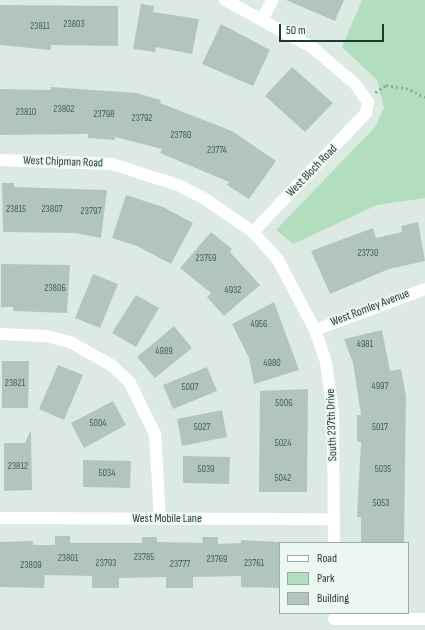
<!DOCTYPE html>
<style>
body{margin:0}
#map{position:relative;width:425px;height:630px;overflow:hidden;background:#ddeae4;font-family:"Sofia Sans Condensed",sans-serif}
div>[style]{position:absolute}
.green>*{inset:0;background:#b3debe}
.building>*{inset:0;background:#b2c5bd}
.path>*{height:2.5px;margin-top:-1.25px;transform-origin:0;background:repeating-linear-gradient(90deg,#7bb19f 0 2px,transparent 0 5px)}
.minor>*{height:12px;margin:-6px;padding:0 6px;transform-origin:6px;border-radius:6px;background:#fff}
span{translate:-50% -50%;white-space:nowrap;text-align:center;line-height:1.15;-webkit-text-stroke:4px #edf7f2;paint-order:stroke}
.number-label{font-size:10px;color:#435e55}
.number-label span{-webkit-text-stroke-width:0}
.street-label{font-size:12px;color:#1e3b32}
.legend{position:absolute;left:279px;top:542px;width:130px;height:72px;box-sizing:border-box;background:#edf7f2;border:1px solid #9aaca5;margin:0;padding:5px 7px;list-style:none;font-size:12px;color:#1e3b32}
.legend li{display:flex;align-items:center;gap:8px;height:20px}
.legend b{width:20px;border:1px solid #9aaca5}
.scale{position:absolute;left:279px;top:24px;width:105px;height:18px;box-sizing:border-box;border:2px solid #1e3b32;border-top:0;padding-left:5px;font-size:12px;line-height:14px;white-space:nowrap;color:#1e3b32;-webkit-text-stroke:3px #edf7f2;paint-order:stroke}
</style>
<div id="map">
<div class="green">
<i style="clip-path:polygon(362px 0,425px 0,425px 198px,377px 205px,293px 244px,276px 230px,375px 127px,384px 108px,377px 80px,342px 47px)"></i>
</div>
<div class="building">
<i style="clip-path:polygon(286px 0,344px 0,335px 21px)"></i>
<i style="clip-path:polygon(141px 4px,154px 6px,153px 12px,199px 19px,192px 54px,156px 47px,155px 52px,133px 49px)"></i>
<i style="clip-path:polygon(0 5px,118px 6px,118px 46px,51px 45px,51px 50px,0 45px)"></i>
<i style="clip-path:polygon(221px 24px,270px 50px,253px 86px,202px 64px)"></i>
<i style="clip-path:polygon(292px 67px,333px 103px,305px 132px,265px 96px)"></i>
<i style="clip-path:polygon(51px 87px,136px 93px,161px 100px,160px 103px,232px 131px,276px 161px,249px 199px,227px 185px,229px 182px,160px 153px,162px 149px,115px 137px,115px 140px,88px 138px,88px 134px,0 135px,0 89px,51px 90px)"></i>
<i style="clip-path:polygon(2px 183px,14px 183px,14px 187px,107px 190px,101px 238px,75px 233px,3px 232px)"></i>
<i style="clip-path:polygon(126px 195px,163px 207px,193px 223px,171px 264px,137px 246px,112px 238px)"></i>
<i style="clip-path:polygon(418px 222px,425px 261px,389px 269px,330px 294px,311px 251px,373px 228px,376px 238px,402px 232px,401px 226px)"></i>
<i style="clip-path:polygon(211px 232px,232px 249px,230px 252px,260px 285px,224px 316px,207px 297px,211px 293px,180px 268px)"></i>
<i style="clip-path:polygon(1px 264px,70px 265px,67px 313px,13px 311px,13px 307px,1px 307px)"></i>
<i style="clip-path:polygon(93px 274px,118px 284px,100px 328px,75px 318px)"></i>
<i style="clip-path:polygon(136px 295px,159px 308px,136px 347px,112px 333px)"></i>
<i style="clip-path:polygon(274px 302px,299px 370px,254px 384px,249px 358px,232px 324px)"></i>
<i style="clip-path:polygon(174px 326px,192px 348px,155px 378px,137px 357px)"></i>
<i style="clip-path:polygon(382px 330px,390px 371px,401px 369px,406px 396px,404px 543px,361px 543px,361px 517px,357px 517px,361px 442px,357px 441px,357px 415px,361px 415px,353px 363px,344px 339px)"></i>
<i style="clip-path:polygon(2px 361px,29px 361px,28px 408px,2px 408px)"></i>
<i style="clip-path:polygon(58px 365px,83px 375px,64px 420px,39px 409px)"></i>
<i style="clip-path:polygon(207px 367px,217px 391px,173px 409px,163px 385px)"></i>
<i style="clip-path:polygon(308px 389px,307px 492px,259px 492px,260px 391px)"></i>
<i style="clip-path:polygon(113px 401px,126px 425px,84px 448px,71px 423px)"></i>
<i style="clip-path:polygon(222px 410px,227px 437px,182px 446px,177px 419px)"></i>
<i style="clip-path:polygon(31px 430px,32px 490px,4px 491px,4px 443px,25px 443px)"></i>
<i style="clip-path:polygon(183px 456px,230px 457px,229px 484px,183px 483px)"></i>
<i style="clip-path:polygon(83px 460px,131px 461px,130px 488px,83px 487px)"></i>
<i style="clip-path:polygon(55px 536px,70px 536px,70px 543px,142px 543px,142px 537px,157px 537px,157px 542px,203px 543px,202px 537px,218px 537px,218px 544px,241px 543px,241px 540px,280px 542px,280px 588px,241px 587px,241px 576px,193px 577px,193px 588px,166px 588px,166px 577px,119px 578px,119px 588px,92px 588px,92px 576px,45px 575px,44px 588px,0 587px,0 542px,33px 541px,33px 545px,55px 545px)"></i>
</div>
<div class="path">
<i style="left:375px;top:92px;width:13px;rotate:-32deg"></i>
<i style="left:386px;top:85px;width:20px;rotate:9deg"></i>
<i style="left:406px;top:88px;width:21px;rotate:25deg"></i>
</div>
<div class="minor">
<i style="left:225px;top:0;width:100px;rotate:28.6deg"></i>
<i style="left:313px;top:48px;width:55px;rotate:40.6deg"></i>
<i style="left:355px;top:84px;width:22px;rotate:54deg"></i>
<i style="left:368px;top:102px;width:11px;rotate:100deg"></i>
<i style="left:366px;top:113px;width:164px;rotate:133.5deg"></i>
<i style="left:263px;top:18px;width:20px;rotate:-63deg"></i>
<i style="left:0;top:160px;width:112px;rotate:2deg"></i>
<i style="left:112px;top:164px;width:69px;rotate:17.7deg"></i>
<i style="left:178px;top:185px;width:30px;rotate:27deg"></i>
<i style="left:205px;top:199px;width:58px;rotate:34.5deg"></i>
<i style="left:253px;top:232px;width:38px;rotate:48deg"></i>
<i style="left:278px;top:260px;width:79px;rotate:62.1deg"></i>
<i style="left:315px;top:330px;width:34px;rotate:71deg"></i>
<i style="left:326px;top:362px;width:51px;rotate:82.2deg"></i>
<i style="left:333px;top:413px;width:130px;rotate:89.6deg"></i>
<i style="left:315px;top:330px;width:117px;rotate:-20.4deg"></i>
<i style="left:0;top:334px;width:46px;rotate:2.5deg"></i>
<i style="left:46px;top:336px;width:25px;rotate:14deg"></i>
<i style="left:70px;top:342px;width:47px;rotate:29.3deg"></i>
<i style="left:111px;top:365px;width:26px;rotate:43deg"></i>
<i style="left:130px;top:383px;width:57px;rotate:63.9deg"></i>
<i style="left:155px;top:434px;width:85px;rotate:86.6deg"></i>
<i style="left:0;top:518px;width:334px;rotate:0.2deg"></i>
<i style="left:334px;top:619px;width:91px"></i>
</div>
<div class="number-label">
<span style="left:74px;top:25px">23803</span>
<span style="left:40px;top:27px">23811</span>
<span style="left:64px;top:110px">23802</span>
<span style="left:26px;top:113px">23810</span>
<span style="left:104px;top:115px">23798</span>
<span style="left:142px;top:119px">23792</span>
<span style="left:181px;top:136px">23780</span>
<span style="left:217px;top:151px">23774</span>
<span style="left:16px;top:210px">23815</span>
<span style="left:52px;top:210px">23807</span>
<span style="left:91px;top:212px">23797</span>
<span style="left:368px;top:254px">23730</span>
<span style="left:206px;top:259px">23759</span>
<span style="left:55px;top:289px">23806</span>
<span style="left:233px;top:291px">4932</span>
<span style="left:259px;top:325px">4956</span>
<span style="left:365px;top:345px">4981</span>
<span style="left:164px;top:352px">4989</span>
<span style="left:272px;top:364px">4980</span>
<span style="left:15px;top:384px">23821</span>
<span style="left:380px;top:387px">4997</span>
<span style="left:190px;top:388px">5007</span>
<span style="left:284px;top:404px">5006</span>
<span style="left:98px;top:424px">5004</span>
<span style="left:202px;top:428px">5027</span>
<span style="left:380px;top:428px">5017</span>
<span style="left:283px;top:444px">5024</span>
<span style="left:18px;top:467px">23812</span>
<span style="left:206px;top:470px">5039</span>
<span style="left:383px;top:470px">5035</span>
<span style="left:107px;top:474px">5034</span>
<span style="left:283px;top:479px">5042</span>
<span style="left:381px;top:504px">5053</span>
<span style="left:144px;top:558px">23785</span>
<span style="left:68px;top:559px">23801</span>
<span style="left:217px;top:560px">23769</span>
<span style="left:106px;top:564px">23793</span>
<span style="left:254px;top:564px">23761</span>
<span style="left:180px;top:565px">23777</span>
<span style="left:31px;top:566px">23809</span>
</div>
<div class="street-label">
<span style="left:63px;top:162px;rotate:2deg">West Chipman Road</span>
<span style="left:312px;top:171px;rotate:-46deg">West Bloch Road</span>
<span style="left:370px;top:308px;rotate:-21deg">West Romley Avenue</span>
<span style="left:332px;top:425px;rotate:-92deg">South 237th Drive</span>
<span style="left:167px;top:519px">West Mobile Lane</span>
</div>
<ul class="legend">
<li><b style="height:5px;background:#fff"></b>Road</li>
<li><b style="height:11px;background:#b3debe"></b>Park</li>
<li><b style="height:11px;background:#b2c5bd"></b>Building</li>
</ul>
<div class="scale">50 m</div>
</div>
